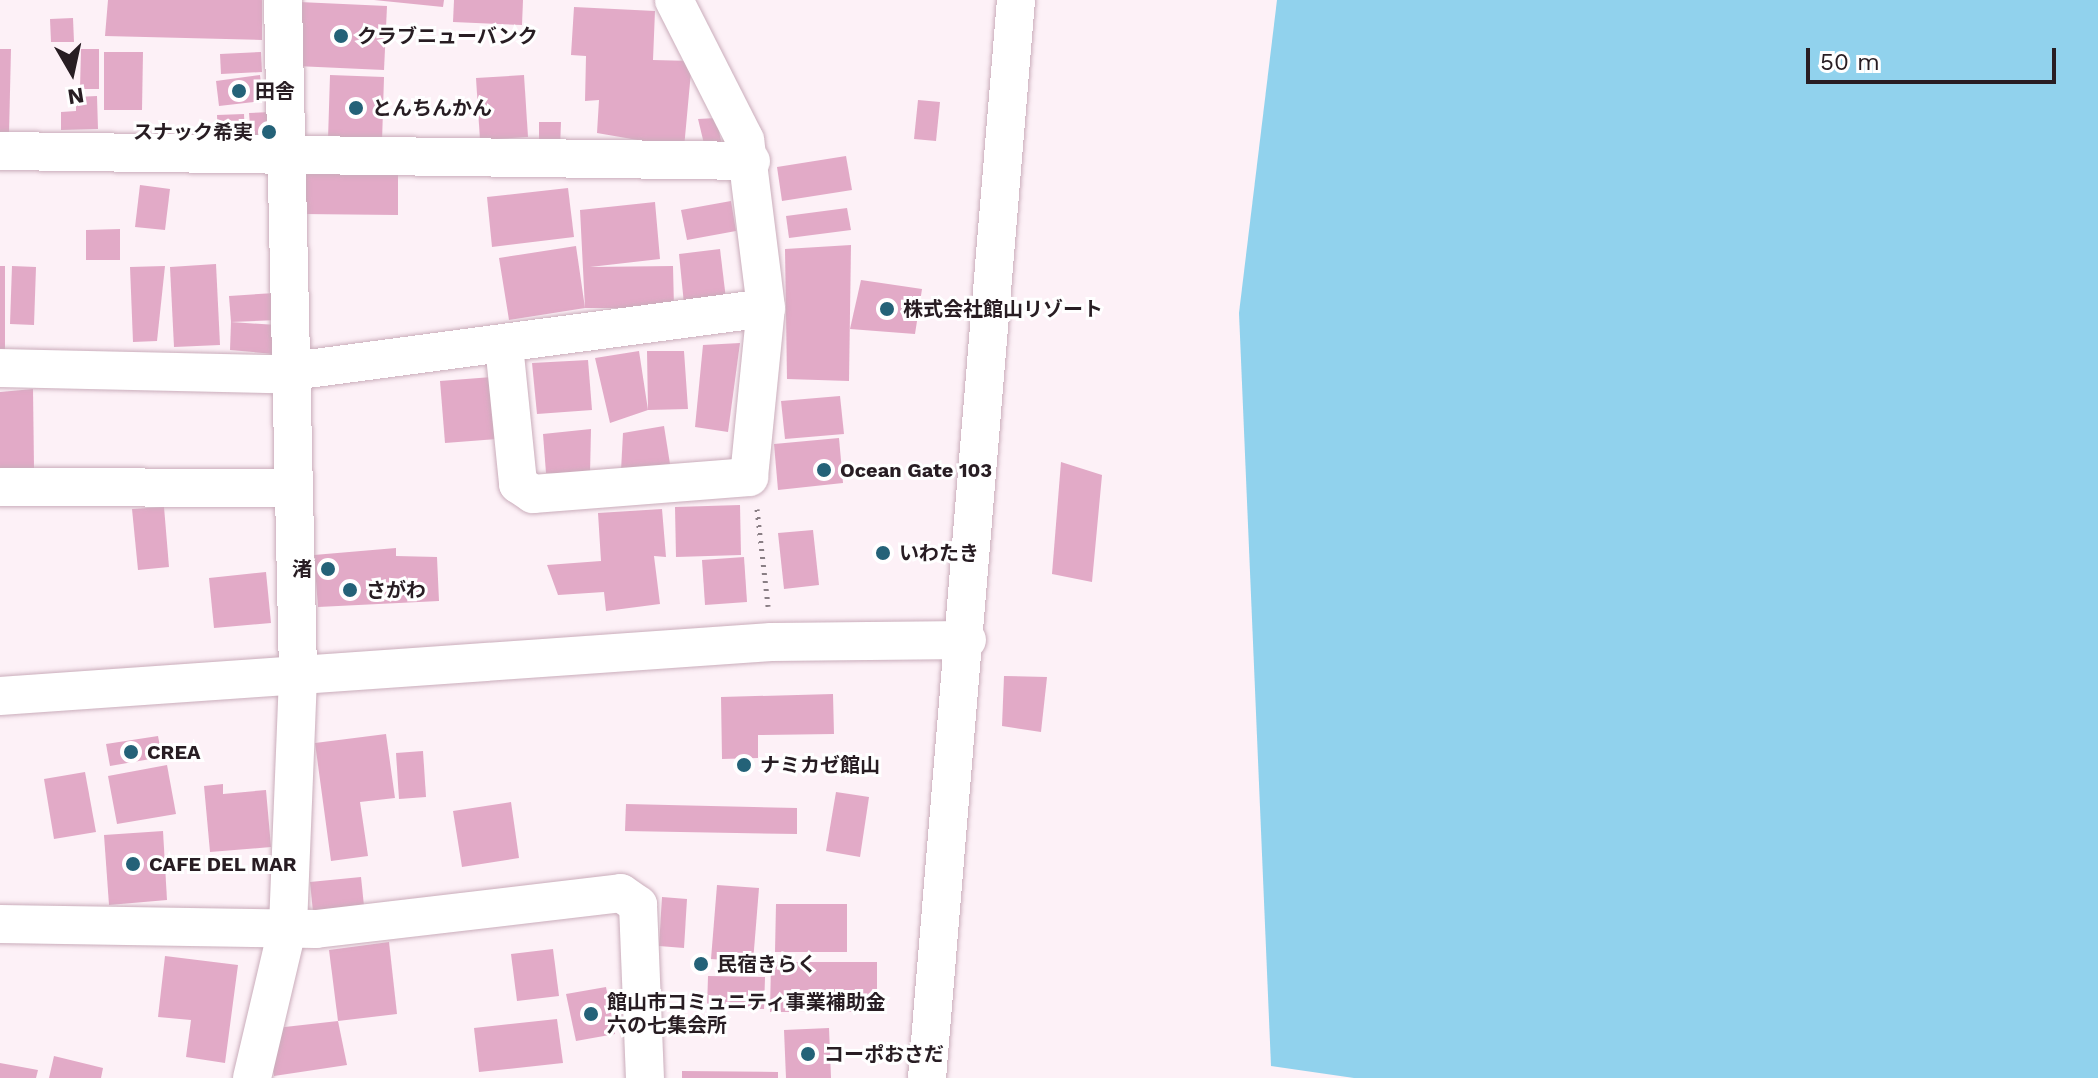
<!DOCTYPE html>
<meta charset="utf-8">
<style>
body{margin:0}
#map{position:relative;width:2098px;height:1078px;overflow:hidden;background:#fdf1f7;font-family:"Work Sans","Noto Sans JP",sans-serif}
div>[style]{position:absolute}
.water>*{inset:0;background:#91d2ed}
.building>*{inset:0;background:#e2aac7}
.path>*{height:5px;margin-top:-2.5px;transform-origin:0;background:repeating-linear-gradient(90deg,#897e84 0 2px,transparent 0 8px)}
.roads{filter:drop-shadow(0 0 2px #caadbb) drop-shadow(0 0 2px #caadbb)}
.minor>*{height:38px;margin:-19px;padding:0 19px;transform-origin:19px;border-radius:19px;background:#fff}
.dots>*{width:22px;height:22px;translate:-50% -50%;box-sizing:border-box;border:4px solid #fff;border-radius:50%}
span{translate:-50% -50%;white-space:nowrap;text-align:center;line-height:1.15;-webkit-text-stroke:6px #fff;paint-order:stroke}
.poi-label{font-size:20px;color:#281d23;font-weight:700}
.left{translate:0 -50%;text-align:left}
.right{translate:-100% -50%;text-align:right}
.north{position:absolute;left:32px;top:32px;width:80px;height:80px;-webkit-text-stroke:6px #fff;paint-order:stroke;rotate:171deg;font-size:22px;font-weight:700;line-height:32px;text-align:center;color:#281d23}
.north::after{content:'';display:block;margin:auto;width:28px;height:36px;background:#281d23;clip-path:polygon(50% 0,100% 100%,50% 72%,0 100%)}
.scale{position:absolute;left:1806px;top:48px;width:250px;height:36px;box-sizing:border-box;border:4px solid #281d23;border-top:0;padding-left:10px;font-size:24px;line-height:28px;white-space:nowrap;color:#281d23;-webkit-text-stroke:6px #fff;paint-order:stroke}
</style>
<div id="map">
<div class="water">
<i style="clip-path:polygon(1277px 0,2098px 0,2098px 1078px,1354px 1078px,1271px 1066px,1239px 313px)"></i>
</div>
<div class="building">
<i style="clip-path:polygon(108px 0,262px 0,262px 40px,105px 36px)"></i>
<i style="clip-path:polygon(374px 0,444px 0,443px 7px)"></i>
<i style="clip-path:polygon(454px 0,523px 0,522px 25px,453px 22px)"></i>
<i style="clip-path:polygon(299px 2px,387px 6px,384px 70px,296px 66px)"></i>
<i style="clip-path:polygon(574px 7px,655px 11px,653px 60px,692px 61px,684px 148px,597px 133px,599px 100px,585px 101px,586px 56px,571px 55px)"></i>
<i style="clip-path:polygon(73px 18px,74px 42px,51px 42px,50px 19px)"></i>
<i style="clip-path:polygon(0 49px,11px 49px,9px 134px,0 134px)"></i>
<i style="clip-path:polygon(81px 49px,99px 49px,99px 89px,80px 89px)"></i>
<i style="clip-path:polygon(104px 52px,143px 52px,142px 110px,104px 110px)"></i>
<i style="clip-path:polygon(261px 52px,262px 72px,221px 74px,220px 54px)"></i>
<i style="clip-path:polygon(260px 75px,263px 101px,219px 106px,216px 81px)"></i>
<i style="clip-path:polygon(330px 75px,384px 77px,382px 141px,328px 139px)"></i>
<i style="clip-path:polygon(524px 75px,528px 137px,480px 140px,476px 78px)"></i>
<i style="clip-path:polygon(97px 96px,98px 129px,61px 130px,61px 112px,76px 111px,76px 97px)"></i>
<i style="clip-path:polygon(918px 100px,940px 102px,936px 141px,914px 139px)"></i>
<i style="clip-path:polygon(271px 112px,273px 136px,251px 138px,249px 113px)"></i>
<i style="clip-path:polygon(244px 114px,245px 139px,218px 140px,217px 115px)"></i>
<i style="clip-path:polygon(716px 118px,723px 149px,706px 152px,698px 119px)"></i>
<i style="clip-path:polygon(539px 122px,561px 122px,560px 148px,539px 147px)"></i>
<i style="clip-path:polygon(846px 156px,852px 190px,782px 201px,777px 167px)"></i>
<i style="clip-path:polygon(303px 170px,398px 172px,398px 215px,302px 214px)"></i>
<i style="clip-path:polygon(140px 185px,170px 189px,165px 230px,135px 227px)"></i>
<i style="clip-path:polygon(568px 188px,574px 237px,492px 247px,487px 197px)"></i>
<i style="clip-path:polygon(731px 201px,736px 231px,687px 240px,681px 210px)"></i>
<i style="clip-path:polygon(655px 202px,660px 259px,590px 267px,673px 266px,674px 308px,585px 308px,509px 320px,499px 258px,576px 246px,585px 308px,580px 210px)"></i>
<i style="clip-path:polygon(847px 208px,851px 230px,789px 238px,786px 216px)"></i>
<i style="clip-path:polygon(120px 229px,120px 260px,86px 260px,86px 230px)"></i>
<i style="clip-path:polygon(851px 245px,849px 381px,787px 379px,785px 249px)"></i>
<i style="clip-path:polygon(720px 249px,726px 299px,684px 304px,679px 254px)"></i>
<i style="clip-path:polygon(216px 264px,220px 345px,174px 347px,170px 267px)"></i>
<i style="clip-path:polygon(0 266px,5px 266px,5px 350px,0 350px)"></i>
<i style="clip-path:polygon(12px 266px,36px 267px,34px 325px,10px 324px)"></i>
<i style="clip-path:polygon(165px 266px,157px 341px,133px 342px,130px 267px)"></i>
<i style="clip-path:polygon(861px 280px,922px 289px,915px 334px,850px 329px)"></i>
<i style="clip-path:polygon(275px 293px,277px 320px,231px 322px,229px 296px)"></i>
<i style="clip-path:polygon(231px 322px,277px 325px,274px 354px,230px 350px)"></i>
<i style="clip-path:polygon(740px 343px,728px 432px,695px 427px,703px 345px)"></i>
<i style="clip-path:polygon(639px 351px,648px 410px,647px 351px,684px 351px,688px 409px,648px 410px,610px 423px,595px 358px)"></i>
<i style="clip-path:polygon(588px 360px,592px 410px,537px 414px,532px 363px)"></i>
<i style="clip-path:polygon(492px 377px,497px 439px,445px 443px,440px 381px)"></i>
<i style="clip-path:polygon(33px 389px,34px 468px,0 468px,0 392px)"></i>
<i style="clip-path:polygon(840px 396px,844px 434px,785px 439px,781px 401px)"></i>
<i style="clip-path:polygon(664px 426px,670px 464px,621px 471px,623px 433px)"></i>
<i style="clip-path:polygon(591px 429px,590px 474px,546px 473px,543px 434px)"></i>
<i style="clip-path:polygon(839px 438px,843px 483px,778px 490px,774px 444px)"></i>
<i style="clip-path:polygon(1061px 462px,1102px 475px,1092px 582px,1052px 574px)"></i>
<i style="clip-path:polygon(740px 505px,741px 555px,676px 557px,675px 507px)"></i>
<i style="clip-path:polygon(164px 507px,169px 567px,138px 570px,132px 509px)"></i>
<i style="clip-path:polygon(662px 509px,666px 557px,654px 556px,660px 604px,606px 611px,604px 592px,558px 595px,547px 565px,601px 561px,598px 513px)"></i>
<i style="clip-path:polygon(813px 530px,819px 585px,784px 589px,778px 533px)"></i>
<i style="clip-path:polygon(396px 548px,396px 556px,437px 557px,439px 601px,318px 607px,314px 555px)"></i>
<i style="clip-path:polygon(744px 557px,747px 602px,705px 605px,702px 560px)"></i>
<i style="clip-path:polygon(266px 572px,271px 623px,214px 628px,209px 578px)"></i>
<i style="clip-path:polygon(1004px 676px,1047px 677px,1041px 732px,1002px 726px)"></i>
<i style="clip-path:polygon(833px 694px,834px 734px,758px 735px,758px 758px,722px 759px,721px 697px)"></i>
<i style="clip-path:polygon(386px 734px,395px 798px,360px 802px,368px 856px,331px 861px,315px 743px)"></i>
<i style="clip-path:polygon(158px 736px,162px 757px,110px 766px,106px 744px)"></i>
<i style="clip-path:polygon(423px 751px,426px 797px,399px 799px,396px 753px)"></i>
<i style="clip-path:polygon(167px 765px,176px 814px,117px 824px,108px 776px)"></i>
<i style="clip-path:polygon(85px 772px,96px 832px,54px 839px,44px 779px)"></i>
<i style="clip-path:polygon(223px 784px,223px 794px,266px 790px,271px 847px,210px 852px,204px 786px)"></i>
<i style="clip-path:polygon(836px 792px,869px 797px,860px 857px,826px 851px)"></i>
<i style="clip-path:polygon(511px 802px,519px 858px,462px 867px,453px 811px)"></i>
<i style="clip-path:polygon(626px 804px,797px 808px,797px 834px,625px 831px)"></i>
<i style="clip-path:polygon(163px 831px,167px 900px,109px 905px,104px 835px)"></i>
<i style="clip-path:polygon(361px 877px,364px 906px,313px 912px,310px 882px)"></i>
<i style="clip-path:polygon(717px 885px,759px 888px,753px 962px,711px 959px)"></i>
<i style="clip-path:polygon(662px 897px,687px 899px,684px 948px,659px 946px)"></i>
<i style="clip-path:polygon(776px 904px,847px 904px,847px 952px,775px 952px)"></i>
<i style="clip-path:polygon(389px 942px,397px 1014px,338px 1021px,329px 950px)"></i>
<i style="clip-path:polygon(553px 949px,559px 996px,517px 1001px,511px 954px)"></i>
<i style="clip-path:polygon(165px 956px,238px 965px,225px 1063px,186px 1057px,191px 1020px,158px 1017px)"></i>
<i style="clip-path:polygon(771px 962px,877px 962px,877px 1012px,770px 1012px)"></i>
<i style="clip-path:polygon(708px 976px,765px 977px,764px 1009px,707px 1008px)"></i>
<i style="clip-path:polygon(606px 987px,615px 1034px,576px 1041px,566px 994px)"></i>
<i style="clip-path:polygon(557px 1019px,563px 1063px,479px 1072px,474px 1028px)"></i>
<i style="clip-path:polygon(338px 1021px,347px 1065px,274px 1076px,267px 1029px)"></i>
<i style="clip-path:polygon(829px 1028px,831px 1078px,786px 1078px,784px 1030px)"></i>
<i style="clip-path:polygon(54px 1056px,103px 1068px,101px 1078px,49px 1078px)"></i>
<i style="clip-path:polygon(0 1063px,38px 1070px,36px 1078px,0 1078px)"></i>
<i style="clip-path:polygon(682px 1071px,778px 1072px,778px 1078px,682px 1078px)"></i>
</div>
<div class="path">
<i style="left:757px;top:509px;width:98px;rotate:83.5deg"></i>
</div>
<div class="roads">
<div class="minor">
<i style="left:0;top:151px;width:751px;rotate:0.76deg"></i>
<i style="left:504px;top:345px;width:140px;rotate:84.2deg"></i>
<i style="left:518px;top:484px;width:18px;rotate:34deg"></i>
<i style="left:533px;top:494px;width:217px;rotate:-4.5deg"></i>
<i style="left:749px;top:477px;width:170px;rotate:-84.3deg"></i>
<i style="left:0;top:368px;width:270px;rotate:1.3deg"></i>
<i style="left:270px;top:374px;width:500px;rotate:-7.58deg"></i>
<i style="left:766px;top:308px;width:169px;rotate:-97.1deg"></i>
<i style="left:745px;top:140px;width:157px;rotate:-116.9deg"></i>
<i style="left:0;top:487px;width:292px;rotate:0.2deg"></i>
<i style="left:0;top:696px;width:773px;rotate:-4.01deg"></i>
<i style="left:771px;top:642px;width:196px;rotate:-0.6deg"></i>
<i style="left:0;top:924px;width:316px;rotate:0.9deg"></i>
<i style="left:316px;top:929px;width:307px;rotate:-6.7deg"></i>
<i style="left:621px;top:893px;width:21px;rotate:35deg"></i>
<i style="left:638px;top:905px;width:173px;rotate:87.7deg"></i>
<i style="left:252px;top:1078px;width:156px;rotate:-76.7deg"></i>
<i style="left:288px;top:926px;width:254px;rotate:-87.7deg"></i>
<i style="left:298px;top:672px;width:672px;rotate:-91.28deg"></i>
<i style="left:927px;top:1078px;width:1082px;rotate:-85.28deg"></i>
</div>
</div>
<div class="dots">
<i style="left:341px;top:36px;background:#246278"></i>
<i style="left:239px;top:91px;background:#246278"></i>
<i style="left:356px;top:108px;background:#246278"></i>
<i style="left:269px;top:132px;background:#246278"></i>
<i style="left:887px;top:309px;background:#246278"></i>
<i style="left:824px;top:470px;background:#246278"></i>
<i style="left:883px;top:553px;background:#246278"></i>
<i style="left:328px;top:569px;background:#246278"></i>
<i style="left:350px;top:590px;background:#246278"></i>
<i style="left:131px;top:752px;background:#246278"></i>
<i style="left:744px;top:765px;background:#246278"></i>
<i style="left:133px;top:864px;background:#246278"></i>
<i style="left:701px;top:964px;background:#246278"></i>
<i style="left:591px;top:1014px;background:#246278"></i>
<i style="left:808px;top:1054px;background:#246278"></i>
</div>
<div class="poi-label">
<span class="left" style="left:357px;top:36px">クラブニューバンク</span>
<span class="left" style="left:255px;top:91px">田舎</span>
<span class="left" style="left:372px;top:108px">とんちんかん</span>
<span class="right" style="left:253px;top:132px">スナック希実</span>
<span class="left" style="left:903px;top:309px">株式会社館山リゾート</span>
<span class="left" style="left:840px;top:470px">Ocean Gate 103</span>
<span class="left" style="left:899px;top:553px">いわたき</span>
<span class="right" style="left:312px;top:569px">渚</span>
<span class="left" style="left:366px;top:590px">さがわ</span>
<span class="left" style="left:147px;top:752px">CREA</span>
<span class="left" style="left:760px;top:765px">ナミカゼ館山</span>
<span class="left" style="left:149px;top:864px">CAFE DEL MAR</span>
<span class="left" style="left:717px;top:964px">民宿きらく</span>
<span class="left" style="left:607px;top:1014px">館山市コミュニティ事業補助金<br>六の七集会所</span>
<span class="left" style="left:824px;top:1054px">コーポおさだ</span>
</div>
<div class="north">N</div>
<div class="scale">50 m</div>
</div>
